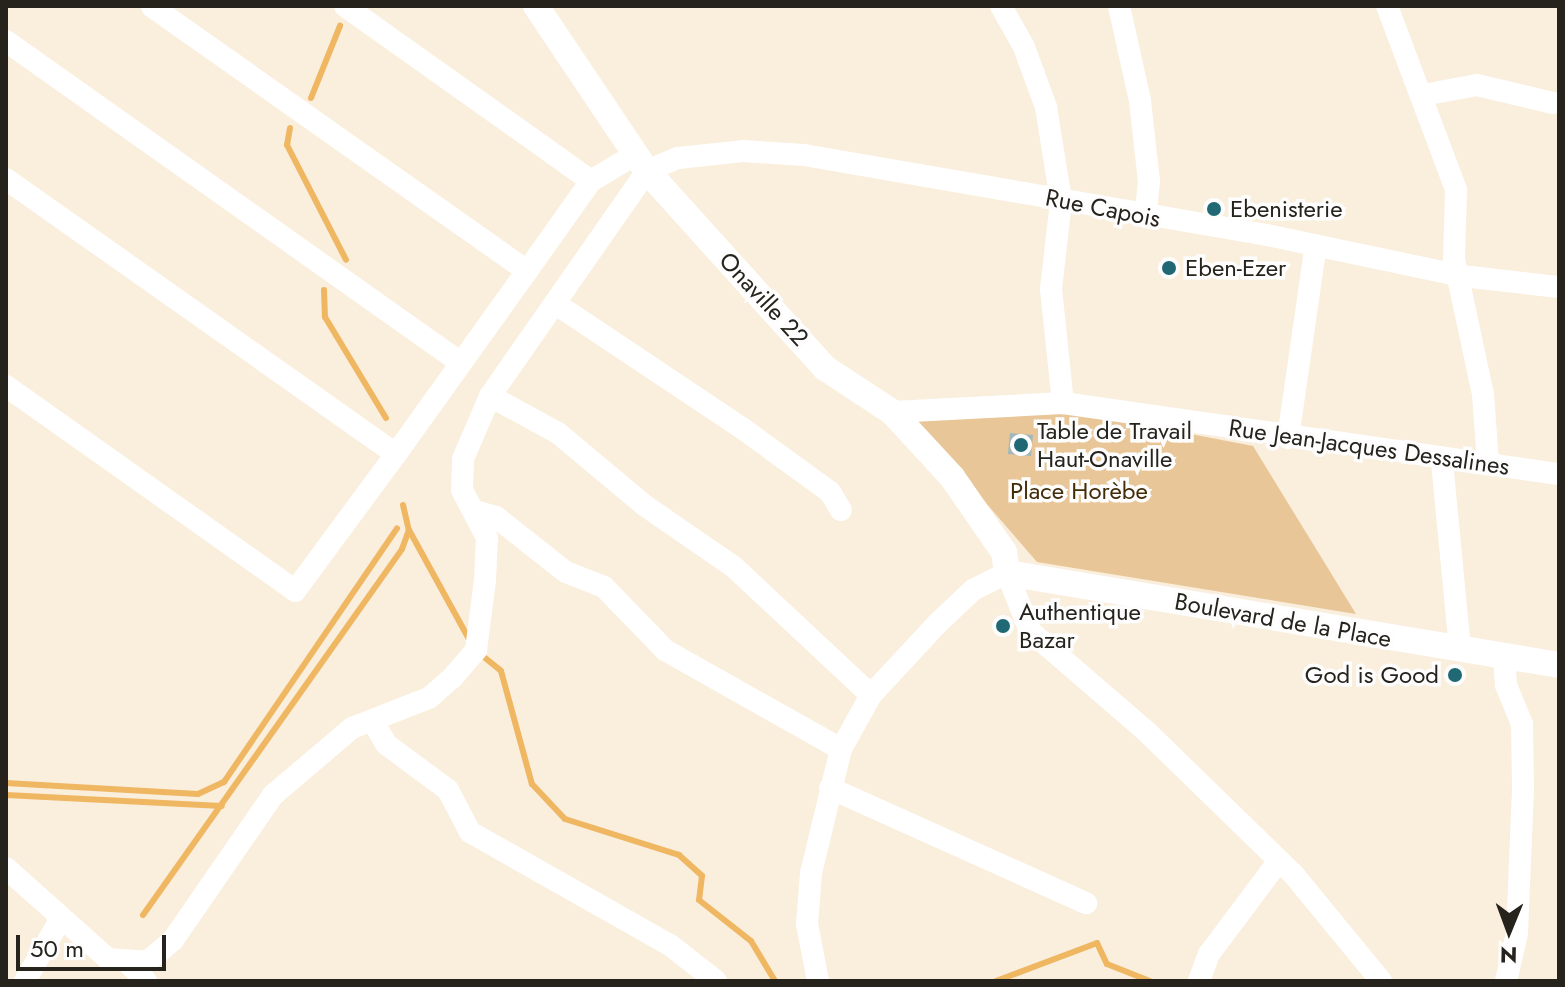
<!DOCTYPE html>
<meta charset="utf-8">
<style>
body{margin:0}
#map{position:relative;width:1565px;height:987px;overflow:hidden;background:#faeedd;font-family:Jost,sans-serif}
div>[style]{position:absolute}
.green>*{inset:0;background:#e8c697}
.stream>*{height:6px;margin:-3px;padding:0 3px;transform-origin:3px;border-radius:3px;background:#f0b763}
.building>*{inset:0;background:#a0b7bb}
.minor>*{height:22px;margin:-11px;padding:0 11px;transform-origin:11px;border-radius:11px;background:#fff}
.tertiary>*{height:26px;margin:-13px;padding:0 13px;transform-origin:13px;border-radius:13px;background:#fff}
.dots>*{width:22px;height:22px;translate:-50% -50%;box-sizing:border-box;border:4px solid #fdfdfd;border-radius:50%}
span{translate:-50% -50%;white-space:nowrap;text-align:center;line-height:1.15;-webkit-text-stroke:7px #fdfdfd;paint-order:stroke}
.street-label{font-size:24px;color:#26221c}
.poi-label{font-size:24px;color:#26221c}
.left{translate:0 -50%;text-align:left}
.right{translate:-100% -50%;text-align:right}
.park-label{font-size:24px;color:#422c06}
.frame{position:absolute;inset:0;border:8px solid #26221c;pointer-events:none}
.north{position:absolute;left:1469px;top:891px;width:80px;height:80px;-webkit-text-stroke:6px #fdfdfd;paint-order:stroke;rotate:181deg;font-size:22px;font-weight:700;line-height:32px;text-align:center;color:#26221c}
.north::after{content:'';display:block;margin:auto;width:28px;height:36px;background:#26221c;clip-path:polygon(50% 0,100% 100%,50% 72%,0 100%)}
.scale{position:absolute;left:16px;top:935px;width:150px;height:36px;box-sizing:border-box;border:4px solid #26221c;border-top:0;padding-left:10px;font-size:24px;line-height:28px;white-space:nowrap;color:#26221c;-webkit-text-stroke:6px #fdfdfd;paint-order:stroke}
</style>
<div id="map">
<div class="green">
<i style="clip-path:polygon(1045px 406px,1253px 446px,1356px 614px,1037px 562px,909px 414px)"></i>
</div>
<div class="stream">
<i style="left:311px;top:98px;width:78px;rotate:-68.1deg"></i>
<i style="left:290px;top:128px;width:17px;rotate:100deg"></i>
<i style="left:287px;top:145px;width:129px;rotate:62.8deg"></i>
<i style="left:324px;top:290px;width:27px;rotate:88deg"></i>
<i style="left:325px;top:317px;width:118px;rotate:58.9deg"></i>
<i style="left:403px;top:505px;width:26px;rotate:77deg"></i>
<i style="left:409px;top:530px;width:127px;rotate:61.2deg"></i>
<i style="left:479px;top:653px;width:28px;rotate:39deg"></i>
<i style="left:501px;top:671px;width:117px;rotate:74.7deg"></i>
<i style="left:532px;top:784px;width:48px;rotate:46.7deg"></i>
<i style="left:565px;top:819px;width:120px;rotate:17.5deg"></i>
<i style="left:679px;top:855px;width:31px;rotate:42deg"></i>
<i style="left:702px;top:876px;width:24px;rotate:97deg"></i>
<i style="left:699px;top:900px;width:66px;rotate:38.3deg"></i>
<i style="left:751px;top:941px;width:47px;rotate:59deg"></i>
<i style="left:6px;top:783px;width:192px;rotate:3.3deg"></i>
<i style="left:198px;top:794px;width:29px;rotate:-25deg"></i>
<i style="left:224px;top:782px;width:307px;rotate:-55.7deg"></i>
<i style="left:6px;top:795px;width:216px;rotate:2.9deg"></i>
<i style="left:143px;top:915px;width:448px;rotate:-54.7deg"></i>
<i style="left:402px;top:549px;width:20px;rotate:-70deg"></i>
<i style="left:996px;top:981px;width:108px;rotate:-20.6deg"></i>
<i style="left:1097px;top:943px;width:23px;rotate:65deg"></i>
<i style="left:1107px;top:964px;width:46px;rotate:21.6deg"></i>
</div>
<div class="building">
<i style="clip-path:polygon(1010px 433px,1033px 435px,1031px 456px,1008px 454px)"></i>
</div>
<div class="minor">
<i style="left:345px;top:6px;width:302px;rotate:35.4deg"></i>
<i style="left:591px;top:181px;width:110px;rotate:125.4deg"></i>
<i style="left:1001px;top:6px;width:47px;rotate:60.7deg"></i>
<i style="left:1024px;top:47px;width:64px;rotate:69.9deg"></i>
<i style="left:1046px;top:107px;width:95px;rotate:80.9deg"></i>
<i style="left:1061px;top:201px;width:89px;rotate:96.5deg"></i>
<i style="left:1051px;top:289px;width:115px;rotate:84deg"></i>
<i style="left:1119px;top:6px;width:97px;rotate:77.5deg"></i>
<i style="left:1140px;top:101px;width:81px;rotate:83.6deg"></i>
<i style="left:1149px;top:181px;width:36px;rotate:96deg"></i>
<i style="left:1387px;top:6px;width:197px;rotate:69.4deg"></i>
<i style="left:1456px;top:190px;width:69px;rotate:91.7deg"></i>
<i style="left:1454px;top:259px;width:138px;rotate:77.9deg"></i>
<i style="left:1483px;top:394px;width:68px;rotate:85.8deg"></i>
<i style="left:6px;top:41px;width:557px;rotate:35.29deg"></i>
<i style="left:1423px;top:95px;width:55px;rotate:-10.5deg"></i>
<i style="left:1477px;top:85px;width:78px;rotate:13.3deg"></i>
<i style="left:6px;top:179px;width:477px;rotate:35.2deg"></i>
<i style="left:396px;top:454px;width:225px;rotate:-54.4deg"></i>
<i style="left:527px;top:271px;width:459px;rotate:-144.8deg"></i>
<i style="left:591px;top:181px;width:52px;rotate:-31deg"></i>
<i style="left:556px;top:304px;width:224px;rotate:33.7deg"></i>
<i style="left:742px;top:428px;width:109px;rotate:36deg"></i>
<i style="left:830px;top:492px;width:21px;rotate:59deg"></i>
<i style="left:6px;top:386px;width:354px;rotate:35.3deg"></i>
<i style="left:295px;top:591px;width:170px;rotate:-53.6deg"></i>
<i style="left:490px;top:396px;width:77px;rotate:28.6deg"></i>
<i style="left:558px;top:433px;width:112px;rotate:39.9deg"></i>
<i style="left:644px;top:505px;width:109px;rotate:34.6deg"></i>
<i style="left:734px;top:567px;width:187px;rotate:43.1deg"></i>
<i style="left:892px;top:412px;width:171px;rotate:-3deg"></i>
<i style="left:1063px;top:403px;width:501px;rotate:8.15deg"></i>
<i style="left:1288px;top:438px;width:190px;rotate:-81.8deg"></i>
<i style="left:1442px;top:462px;width:187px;rotate:84.5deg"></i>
<i style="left:475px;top:511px;width:22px;rotate:16deg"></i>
<i style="left:496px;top:517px;width:89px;rotate:38.2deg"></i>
<i style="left:566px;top:572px;width:41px;rotate:21.5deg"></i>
<i style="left:604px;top:587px;width:88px;rotate:45.9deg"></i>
<i style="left:665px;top:650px;width:202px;rotate:29.4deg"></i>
<i style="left:1504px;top:657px;width:28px;rotate:86deg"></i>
<i style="left:1506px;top:685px;width:42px;rotate:67.7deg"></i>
<i style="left:1522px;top:724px;width:65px;rotate:89.1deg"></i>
<i style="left:1523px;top:789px;width:144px;rotate:92.4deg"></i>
<i style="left:1517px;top:933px;width:49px;rotate:102.9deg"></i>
<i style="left:373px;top:722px;width:26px;rotate:59deg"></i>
<i style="left:386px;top:744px;width:77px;rotate:36.6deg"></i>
<i style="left:448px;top:790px;width:47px;rotate:62.4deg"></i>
<i style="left:470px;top:832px;width:230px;rotate:29.5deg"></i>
<i style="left:670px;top:945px;width:58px;rotate:38deg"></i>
<i style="left:830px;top:788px;width:281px;rotate:24.2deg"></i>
<i style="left:6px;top:868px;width:137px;rotate:41.7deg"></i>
<i style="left:108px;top:959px;width:39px;rotate:4deg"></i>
<i style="left:147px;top:962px;width:34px;rotate:-40deg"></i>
<i style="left:173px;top:940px;width:176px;rotate:-55.4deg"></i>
<i style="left:273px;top:795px;width:104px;rotate:-40.3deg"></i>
<i style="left:352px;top:728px;width:83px;rotate:-21.3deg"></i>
<i style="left:429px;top:698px;width:30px;rotate:-41deg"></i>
<i style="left:452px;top:678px;width:37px;rotate:-49deg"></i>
<i style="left:476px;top:650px;width:71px;rotate:-82.7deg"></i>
<i style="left:485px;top:580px;width:42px;rotate:-87.3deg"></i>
<i style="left:487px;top:538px;width:54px;rotate:-117.5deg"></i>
<i style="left:462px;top:490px;width:31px;rotate:-88deg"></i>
<i style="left:463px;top:459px;width:69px;rotate:-66.8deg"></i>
<i style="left:490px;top:396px;width:274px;rotate:-55.1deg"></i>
<i style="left:647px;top:171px;width:34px;rotate:-23deg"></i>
<i style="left:678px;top:158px;width:65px;rotate:-6.1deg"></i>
<i style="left:743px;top:151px;width:61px;rotate:3.8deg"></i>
<i style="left:804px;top:155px;width:470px;rotate:9.8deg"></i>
<i style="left:1267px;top:235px;width:199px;rotate:11.9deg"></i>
<i style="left:1462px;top:276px;width:98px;rotate:6.5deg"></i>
<i style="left:129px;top:964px;width:24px;rotate:45deg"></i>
<i style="left:25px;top:981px;width:70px;rotate:-60.2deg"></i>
<i style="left:818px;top:981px;width:58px;rotate:-100.9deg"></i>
<i style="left:807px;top:924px;width:51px;rotate:-85.5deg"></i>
<i style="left:811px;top:873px;width:128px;rotate:-76.4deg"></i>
<i style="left:841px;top:749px;width:62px;rotate:-60.9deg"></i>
<i style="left:871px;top:695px;width:98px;rotate:-47.1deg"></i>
<i style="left:938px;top:623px;width:48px;rotate:-43.3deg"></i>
<i style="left:973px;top:590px;width:38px;rotate:-27deg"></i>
<i style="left:1007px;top:573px;width:62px;rotate:68.4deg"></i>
<i style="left:1030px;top:631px;width:155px;rotate:40.8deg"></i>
<i style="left:1147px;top:732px;width:205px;rotate:44.2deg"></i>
<i style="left:1294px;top:875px;width:137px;rotate:50.6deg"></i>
<i style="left:1199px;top:981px;width:29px;rotate:-70deg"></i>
<i style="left:1209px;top:954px;width:114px;rotate:-53.2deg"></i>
</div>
<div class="tertiary">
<i style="left:536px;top:6px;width:199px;rotate:56.1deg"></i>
<i style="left:647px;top:171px;width:266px;rotate:47.9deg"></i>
<i style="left:825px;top:368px;width:80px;rotate:33.3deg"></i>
<i style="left:892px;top:412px;width:88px;rotate:47.3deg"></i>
<i style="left:952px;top:477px;width:91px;rotate:55.3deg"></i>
<i style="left:1004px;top:552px;width:21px;rotate:82deg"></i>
<i style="left:1007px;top:573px;width:560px;rotate:9.46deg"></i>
</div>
<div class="dots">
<i style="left:1214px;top:209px;background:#1f6874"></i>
<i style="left:1169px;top:268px;background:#1f6874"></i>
<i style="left:1021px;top:445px;background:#1f6874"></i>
<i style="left:1003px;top:626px;background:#1f6874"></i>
<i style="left:1455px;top:675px;background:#1f6874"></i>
</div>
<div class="street-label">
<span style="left:1103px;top:208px;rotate:11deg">Rue Capois</span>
<span style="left:764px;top:299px;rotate:47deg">Onaville 22</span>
<span style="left:1369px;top:447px;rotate:8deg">Rue Jean-Jacques Dessalines</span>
<span style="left:1283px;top:620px;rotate:10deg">Boulevard de la Place</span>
</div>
<div class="poi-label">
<span class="left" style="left:1230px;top:209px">Ebenisterie</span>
<span class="left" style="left:1185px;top:268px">Eben-Ezer</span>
<span class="left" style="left:1037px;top:445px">Table de Travail<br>Haut-Onaville</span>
<span class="left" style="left:1019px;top:626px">Authentique<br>Bazar</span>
<span class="right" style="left:1439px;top:675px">God is Good</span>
</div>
<div class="park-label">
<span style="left:1079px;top:491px">Place Horèbe</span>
</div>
<div class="frame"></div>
<div class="north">N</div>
<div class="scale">50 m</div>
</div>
